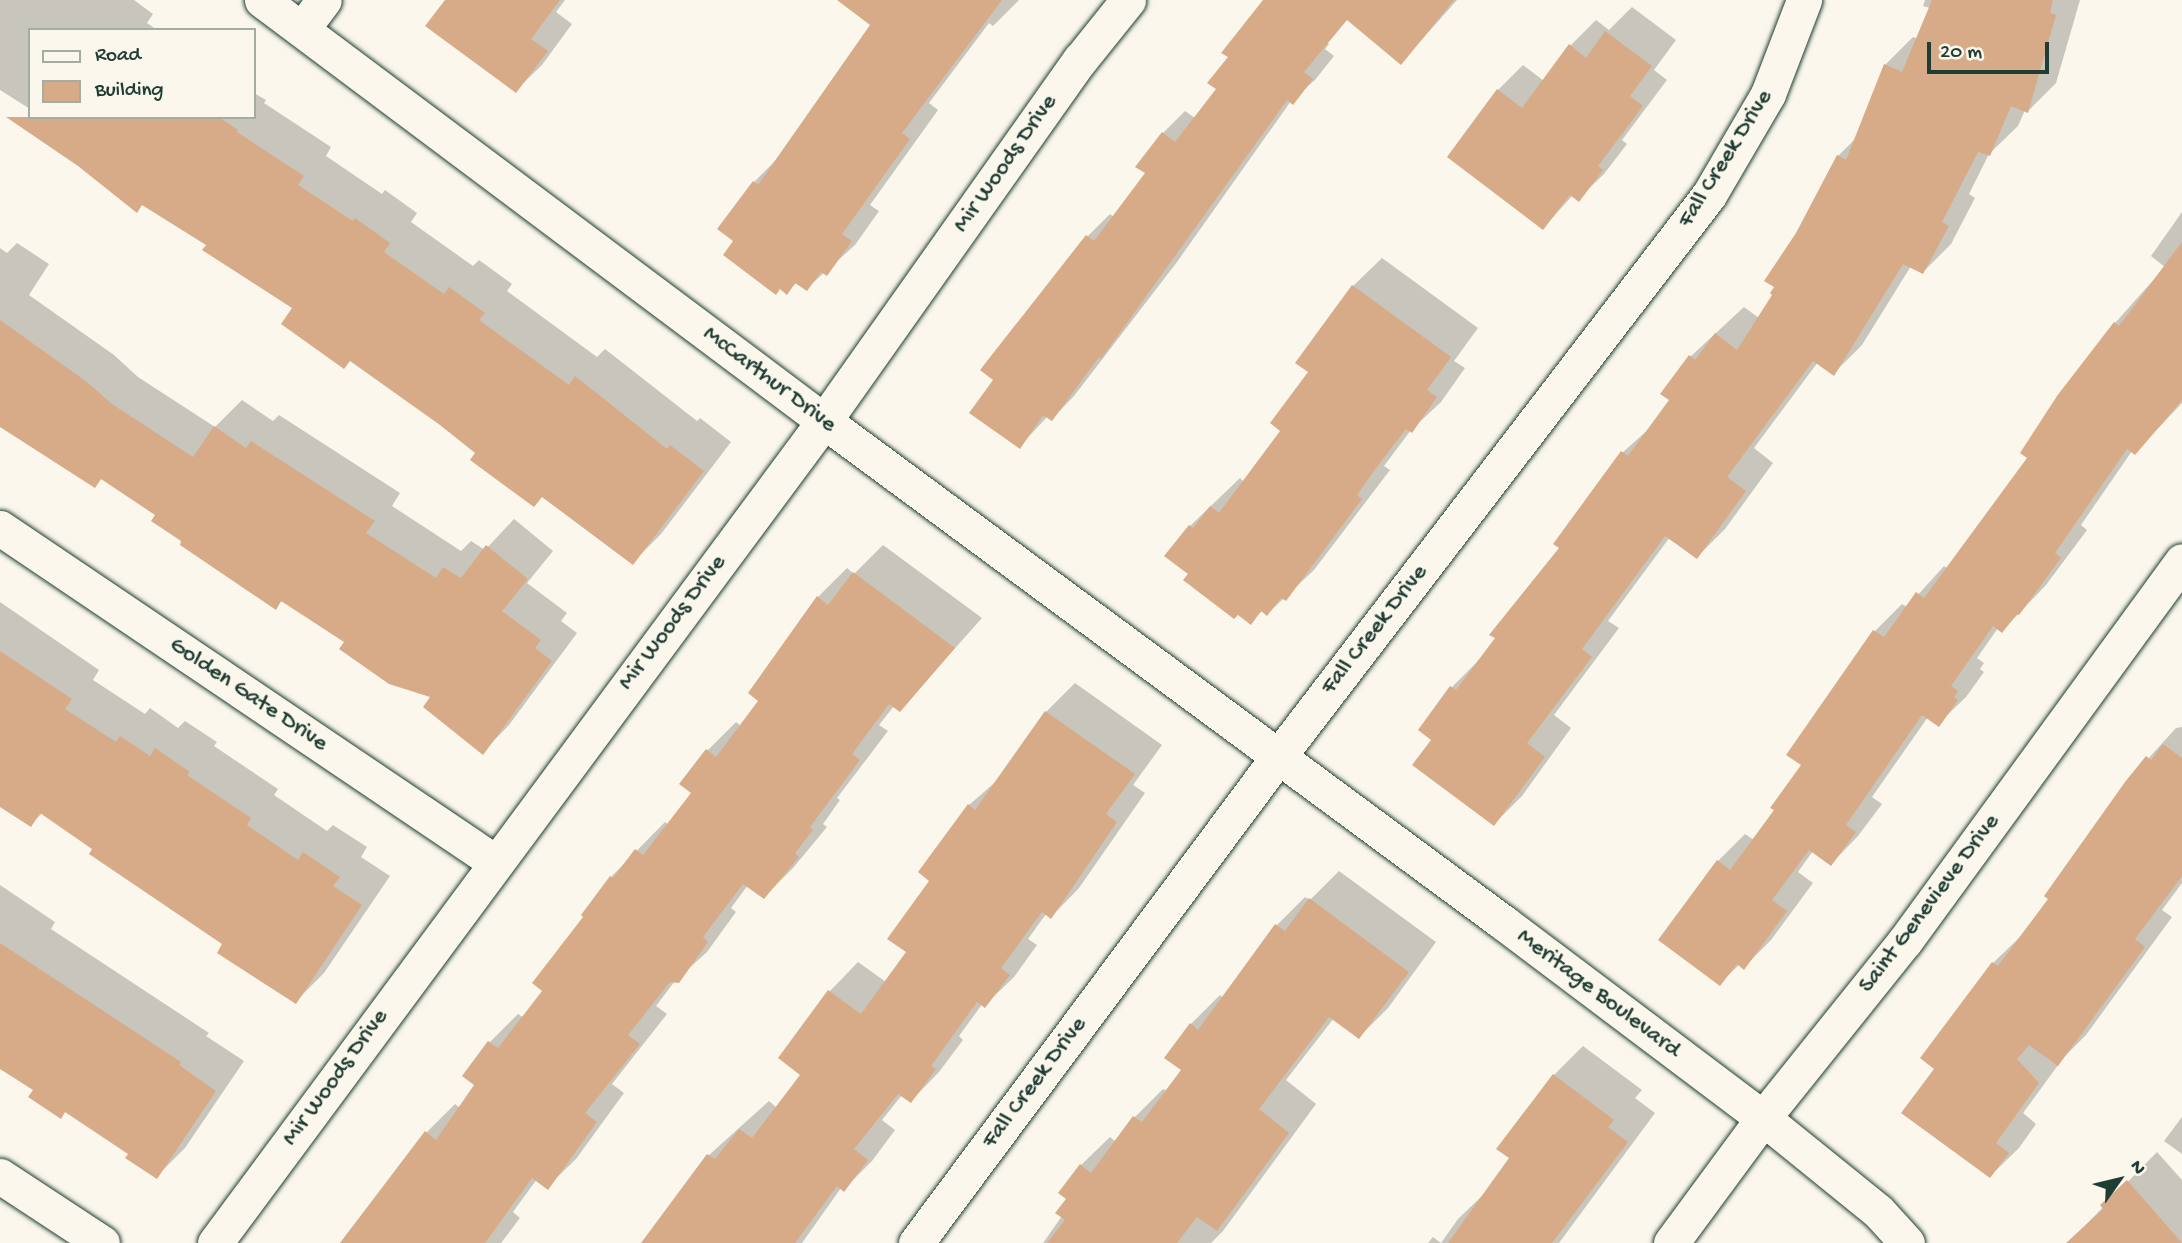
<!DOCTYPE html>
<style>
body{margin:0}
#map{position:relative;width:2182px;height:1243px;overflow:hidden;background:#fbf7ec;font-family:"Gochi Hand",sans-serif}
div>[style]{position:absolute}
.shadow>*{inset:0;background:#0003}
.building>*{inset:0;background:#d7ab88}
.roads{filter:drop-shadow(0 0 2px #1f3d34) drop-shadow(0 0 2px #1f3d34)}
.street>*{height:35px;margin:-17.5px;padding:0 17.5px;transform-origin:17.5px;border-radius:17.5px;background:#fbf7ec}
span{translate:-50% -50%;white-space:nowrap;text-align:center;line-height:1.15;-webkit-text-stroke:5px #fbf7ec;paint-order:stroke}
.street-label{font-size:24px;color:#1f3d34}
.legend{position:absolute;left:28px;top:28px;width:228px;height:91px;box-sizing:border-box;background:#fbf7ec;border:2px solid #a3ada2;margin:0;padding:9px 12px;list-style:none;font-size:21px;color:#1f3d34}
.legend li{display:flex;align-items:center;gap:14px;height:35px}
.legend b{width:35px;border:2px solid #a3ada2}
.north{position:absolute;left:2084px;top:1145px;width:70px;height:70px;-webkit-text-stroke:5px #fbf7ec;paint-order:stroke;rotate:56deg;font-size:19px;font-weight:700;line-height:28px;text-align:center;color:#1f3d34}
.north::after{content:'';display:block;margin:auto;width:24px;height:32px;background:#1f3d34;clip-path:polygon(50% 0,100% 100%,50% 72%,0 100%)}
.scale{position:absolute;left:1927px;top:42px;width:122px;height:32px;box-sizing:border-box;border:4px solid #1f3d34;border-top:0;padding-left:9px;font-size:21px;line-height:24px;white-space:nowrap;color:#1f3d34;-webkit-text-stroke:5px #fbf7ec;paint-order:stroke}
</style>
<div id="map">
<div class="shadow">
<i style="clip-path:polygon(0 0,134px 0,153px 14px,147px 23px,157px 30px,30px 30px,30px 109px,0 90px)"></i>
<i style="clip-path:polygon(447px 0,565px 0,556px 12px,572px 24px,542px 65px,515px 91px)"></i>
<i style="clip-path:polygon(862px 0,1019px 0,993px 26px,989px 23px,929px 103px,938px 110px,870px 205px,879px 211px,855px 245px,806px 289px,797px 282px,787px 293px,736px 240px,754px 182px,781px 155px,873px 25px)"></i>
<i style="clip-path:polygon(1269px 0,1274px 0,1329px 44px,1325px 49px,1334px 56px,1315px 80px,1291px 101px,1177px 262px,1074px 396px,1052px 419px,1048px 416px,1019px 447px,996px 379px,983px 370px,1088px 236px,1110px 214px,1114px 217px,1147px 173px,1163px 133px,1185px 111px,1195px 118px,1218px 89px)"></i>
<i style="clip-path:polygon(1324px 0,1457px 0,1401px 63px)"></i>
<i style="clip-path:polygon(1925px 0,2080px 0,2056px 83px,2028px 111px,2025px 110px,2018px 126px,1989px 154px,1969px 194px,1975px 198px,1951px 244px,1923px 272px,1911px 266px,1862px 345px,1834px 373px,1818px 362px,1754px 448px,1773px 463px,1725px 529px,1697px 557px,1670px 537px,1608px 621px,1619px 628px,1554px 715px,1571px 728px,1522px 796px,1494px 824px,1433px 739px,1452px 687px,1480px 659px,1561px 548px,1622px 453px,1652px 426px,1671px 400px,1690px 357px,1744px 307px,1759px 318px,1775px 294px,1797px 234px,1838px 156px,1857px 137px,1885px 65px,1913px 37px,1918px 39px,1930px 8px,1923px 6px)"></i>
<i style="clip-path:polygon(1632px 7px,1676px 40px,1654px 70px,1667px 80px,1622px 140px,1627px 144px,1604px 174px,1578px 199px,1573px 195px,1543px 228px,1498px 90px,1523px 65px,1544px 81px,1570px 46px,1596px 20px,1609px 30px)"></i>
<i style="clip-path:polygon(254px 93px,266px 100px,264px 103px,331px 147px,326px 156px,382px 194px,385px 190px,417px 213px,411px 222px,473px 266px,479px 260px,512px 284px,507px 291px,597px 357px,605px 349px,697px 421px,700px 418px,731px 442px,661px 534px,633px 562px,543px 495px,477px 453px,294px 308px,208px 244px,22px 126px,30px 115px,254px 117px)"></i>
<i style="clip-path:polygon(2182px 212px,2182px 403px,2135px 453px,2132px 451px,2081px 525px,2087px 530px,2046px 585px,2002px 631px,1998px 628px,1977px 658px,1984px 663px,1980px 669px,1984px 672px,1966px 697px,1938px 724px,1928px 717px,1872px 797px,1882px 804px,1858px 836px,1831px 864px,1813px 851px,1798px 872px,1813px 883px,1771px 940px,1744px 967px,1740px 964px,1720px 983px,1718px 861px,1745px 834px,1754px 840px,1776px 810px,1803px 764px,1789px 754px,1875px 631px,1902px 604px,1907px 607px,1944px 566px,1948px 569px,2030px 458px,2059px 397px,2115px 323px,2165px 267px,2151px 256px)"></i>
<i style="clip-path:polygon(17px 243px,49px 264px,29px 295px,114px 355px,138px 377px,215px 427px,242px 400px,273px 421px,279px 415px,400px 493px,392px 506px,461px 551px,471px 541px,485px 550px,514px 519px,553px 551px,527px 583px,567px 613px,561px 621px,577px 633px,509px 725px,483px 752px,433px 697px,283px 600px,275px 608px,184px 541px,157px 514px,102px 478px,95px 486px,0 422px,0 248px,7px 253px)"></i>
<i style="clip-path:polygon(1382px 258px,1478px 328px,1454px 361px,1465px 368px,1441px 402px,1411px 430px,1384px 466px,1390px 470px,1314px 570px,1267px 614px,1263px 610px,1251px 622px,1190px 574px,1190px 526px,1240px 478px,1244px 482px,1283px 431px,1353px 286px)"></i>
<i style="clip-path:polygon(883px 545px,982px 618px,900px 710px,894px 706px,879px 725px,888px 731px,837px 798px,840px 800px,823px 824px,827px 827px,793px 868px,764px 897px,748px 885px,731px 908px,736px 912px,707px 952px,675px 981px,656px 1006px,667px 1014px,612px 1084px,624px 1093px,576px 1159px,547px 1187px,537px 1179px,513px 1212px,520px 1218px,501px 1243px,340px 1243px,426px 1133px,455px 1104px,460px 1108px,476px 1085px,490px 1042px,518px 1014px,524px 1018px,545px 991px,586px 917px,583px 915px,611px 877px,665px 822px,669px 825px,694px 793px,707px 751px,736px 722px,741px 726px,760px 700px,818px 597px,847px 568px,854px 574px)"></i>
<i style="clip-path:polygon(0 602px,99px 670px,93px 680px,145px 714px,150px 708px,178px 728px,185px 721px,217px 742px,214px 746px,278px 789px,274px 795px,327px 831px,333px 825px,367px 847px,361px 857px,390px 876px,324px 973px,295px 1002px,225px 944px,42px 813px,31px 825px,0 805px)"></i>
<i style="clip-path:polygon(1075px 683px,1162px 745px,1133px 785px,1145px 793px,1079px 888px,1051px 917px,1046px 914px,1028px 939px,1037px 945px,1014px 977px,985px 1005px,983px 1003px,959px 1036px,963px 1040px,939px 1072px,911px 1101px,902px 1095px,882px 1120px,895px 1130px,872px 1161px,844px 1189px,841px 1188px,802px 1243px,664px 1243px,651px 1233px,709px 1155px,769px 1101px,777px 1108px,803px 1074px,781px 1058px,830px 991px,858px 962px,886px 982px,908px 952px,932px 880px,969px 805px,1000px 778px,1046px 712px)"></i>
<i style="clip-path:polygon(2182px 727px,2182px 883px,2162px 910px,2172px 917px,2086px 1035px,2064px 1057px,2023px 1113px,2036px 1124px,2019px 1148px,1990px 1176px,1936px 1068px,1993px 963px,2022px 935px,2050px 898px,2126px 783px,2176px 728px)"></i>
<i style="clip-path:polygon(1339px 871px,1436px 942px,1388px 1008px,1359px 1037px,1334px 1018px,1286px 1080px,1316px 1104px,1223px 1231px,1211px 1243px,1043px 1243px,1062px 1216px,1081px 1165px,1110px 1137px,1116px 1142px,1135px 1117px,1163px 1089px,1167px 1091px,1183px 1070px,1191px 1024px,1220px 995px,1223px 998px,1277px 925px,1305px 897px,1310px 900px)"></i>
<i style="clip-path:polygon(0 885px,55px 922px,51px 929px,209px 1033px,206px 1036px,244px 1061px,185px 1148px,156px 1177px,130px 1154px,66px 1111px,61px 1116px,35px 1089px,0 1067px)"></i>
<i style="clip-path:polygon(1583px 1046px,1642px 1090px,1635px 1098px,1655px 1113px,1559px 1243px,1428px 1243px,1433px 1237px,1441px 1243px,1458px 1219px,1487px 1191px,1511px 1158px,1499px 1148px,1554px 1075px)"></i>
<i style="clip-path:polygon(2182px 1117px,2182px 1154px,2164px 1141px)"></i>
<i style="clip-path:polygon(2157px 1152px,2182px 1180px,2182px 1243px,2068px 1243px)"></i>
</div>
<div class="building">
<i style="clip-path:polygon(445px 0,560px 0,531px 39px,548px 51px,516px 93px,425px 26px)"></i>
<i style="clip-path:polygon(837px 0,1002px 0,902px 133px,910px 139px,842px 234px,852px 241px,827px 276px,821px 272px,807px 291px,795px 283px,787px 295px,780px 289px,776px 295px,723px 255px,733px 241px,717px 229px,753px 181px,758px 185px,870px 25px)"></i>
<i style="clip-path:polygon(1263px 0,1454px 0,1401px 65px,1347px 20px,1304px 72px,1313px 79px,1293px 105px,1287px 100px,1101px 359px,1099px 357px,1052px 421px,1043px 415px,1020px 449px,969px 413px,993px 380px,980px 370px,1086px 235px,1094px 241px,1145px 173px,1135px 167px,1162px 132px,1175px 142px,1216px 89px,1207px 83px,1228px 57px,1221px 53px)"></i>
<i style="clip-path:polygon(1932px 0,2053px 0,2050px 13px,2056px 15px,2028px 113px,2011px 106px,1990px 156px,1978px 152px,1942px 222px,1949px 226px,1923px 274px,1903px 264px,1834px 376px,1813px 361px,1727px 477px,1746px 491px,1697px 559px,1665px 536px,1582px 649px,1592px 657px,1527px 743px,1545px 757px,1494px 826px,1412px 765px,1431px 740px,1418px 730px,1450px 686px,1456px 690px,1495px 638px,1489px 635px,1559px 548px,1553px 544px,1621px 451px,1628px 456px,1669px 400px,1660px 394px,1689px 355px,1695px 360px,1715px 333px,1737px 350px,1772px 295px,1770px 293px,1774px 287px,1764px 281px,1796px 233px,1837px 155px,1846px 160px,1884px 64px,1902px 72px)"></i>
<i style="clip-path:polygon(1605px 31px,1652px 66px,1630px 96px,1643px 106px,1598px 166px,1603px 170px,1579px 202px,1570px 195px,1543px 230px,1447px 157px,1497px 89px,1522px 108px,1569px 44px,1586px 58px)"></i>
<i style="clip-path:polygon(6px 117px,219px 117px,238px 130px,237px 132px,304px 176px,298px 185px,353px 221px,355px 218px,390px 243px,384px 252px,444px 294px,449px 287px,485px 313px,479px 320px,569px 385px,575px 376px,667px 449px,670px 445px,704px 471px,633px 565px,542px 497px,534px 507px,470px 460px,475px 453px,440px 425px,350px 361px,344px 369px,281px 324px,292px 308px,202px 250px,206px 245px,142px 205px,137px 213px,78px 166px)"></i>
<i style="clip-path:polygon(2182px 242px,2182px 400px,2135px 455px,2127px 449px,2055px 553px,2061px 558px,2019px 615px,2017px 614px,2002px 633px,1993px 626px,1951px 686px,1958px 691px,1954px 697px,1958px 700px,1939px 727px,1922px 715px,1846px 825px,1856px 832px,1831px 866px,1809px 850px,1772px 900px,1787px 911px,1744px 970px,1737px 964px,1720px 986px,1658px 940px,1717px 860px,1730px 870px,1774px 810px,1770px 808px,1801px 765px,1786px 755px,1873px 630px,1884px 637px,1916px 592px,1924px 598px,2027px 458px,2020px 453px,2057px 396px,2114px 322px,2119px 326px)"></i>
<i style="clip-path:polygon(1352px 285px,1451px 357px,1427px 390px,1437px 397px,1412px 433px,1406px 429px,1376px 468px,1357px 495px,1362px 499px,1286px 601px,1281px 598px,1267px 616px,1261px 611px,1251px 625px,1238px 615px,1234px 619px,1183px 580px,1188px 574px,1164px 556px,1189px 525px,1193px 528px,1210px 506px,1219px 513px,1280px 431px,1270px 423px,1308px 372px,1295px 363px)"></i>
<i style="clip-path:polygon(0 320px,87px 382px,112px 404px,193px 457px,214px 426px,246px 448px,251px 441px,375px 521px,366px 533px,436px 578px,443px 567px,461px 578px,486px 545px,528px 579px,502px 611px,541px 640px,535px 648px,552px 661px,483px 755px,423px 707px,430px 697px,389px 684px,339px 649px,344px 642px,281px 601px,276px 610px,180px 545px,181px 541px,151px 521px,155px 515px,101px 479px,95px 488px,0 427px)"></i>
<i style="clip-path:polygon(853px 572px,955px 648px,900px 712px,889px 704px,852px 754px,860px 760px,810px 827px,813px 830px,795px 853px,799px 857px,764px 899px,743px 884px,703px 937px,708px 942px,679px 983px,670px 982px,628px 1035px,640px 1044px,585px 1113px,597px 1122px,548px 1190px,532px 1178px,485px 1243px,340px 1243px,425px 1131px,436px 1140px,474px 1085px,462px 1076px,488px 1041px,498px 1048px,542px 991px,532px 983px,583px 917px,581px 915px,610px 876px,613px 878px,635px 849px,643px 855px,691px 793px,679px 784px,706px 749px,716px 757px,758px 701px,748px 693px,817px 596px,828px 605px)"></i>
<i style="clip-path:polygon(0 651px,72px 699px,65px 709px,116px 742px,120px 736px,150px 756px,155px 748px,190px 772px,187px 775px,251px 818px,247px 825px,298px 860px,303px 852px,340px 877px,333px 886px,362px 905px,296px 1004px,217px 953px,222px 944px,89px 854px,92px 849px,40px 813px,31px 827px,0 807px)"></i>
<i style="clip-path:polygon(1045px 711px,1135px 774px,1106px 814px,1117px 822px,1051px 919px,1042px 912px,1001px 968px,1010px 975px,985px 1008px,977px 1002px,931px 1066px,936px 1069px,911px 1103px,898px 1094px,854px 1149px,868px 1160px,844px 1192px,837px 1186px,795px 1243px,641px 1243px,707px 1154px,715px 1159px,739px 1129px,752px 1138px,800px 1075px,778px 1058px,828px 990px,861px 1014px,906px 952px,887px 939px,929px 881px,918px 872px,968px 804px,975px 810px)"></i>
<i style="clip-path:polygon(2163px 744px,2182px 758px,2182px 876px,2135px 939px,2145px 947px,2058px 1066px,2029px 1045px,2017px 1059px,2039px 1083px,1996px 1143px,2009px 1153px,1990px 1178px,1901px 1113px,1934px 1069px,1920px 1058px,1992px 962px,1998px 966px,2048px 899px,2044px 896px,2125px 782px,2146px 756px,2151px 760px)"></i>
<i style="clip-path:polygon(1309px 898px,1409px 972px,1359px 1039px,1329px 1017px,1259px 1109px,1289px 1133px,1217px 1231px,1197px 1217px,1177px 1243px,1047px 1243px,1065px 1220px,1055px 1213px,1066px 1199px,1058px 1193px,1080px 1164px,1091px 1173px,1133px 1116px,1142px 1122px,1181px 1070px,1164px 1058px,1190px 1023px,1198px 1030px,1275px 924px,1285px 931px)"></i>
<i style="clip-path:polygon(0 943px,181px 1062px,179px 1065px,216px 1091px,157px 1179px,125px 1158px,128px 1154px,65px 1112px,61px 1119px,28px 1097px,33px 1090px,0 1069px)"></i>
<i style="clip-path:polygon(1553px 1074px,1614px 1120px,1608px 1127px,1628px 1142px,1552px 1243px,1448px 1243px,1509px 1158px,1496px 1149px)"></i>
<i style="clip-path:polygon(2127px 1180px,2182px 1243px,2066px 1243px,2103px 1209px,2100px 1205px)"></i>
</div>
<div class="roads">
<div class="street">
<i style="left:262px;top:0;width:702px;rotate:36.84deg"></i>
<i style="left:824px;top:421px;width:845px;rotate:36.44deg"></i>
<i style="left:1504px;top:923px;width:324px;rotate:37deg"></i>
<i style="left:1763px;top:1118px;width:148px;rotate:39deg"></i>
<i style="left:1878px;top:1211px;width:43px;rotate:47.8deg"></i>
<i style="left:302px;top:29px;width:36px;rotate:-53deg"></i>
<i style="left:0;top:528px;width:597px;rotate:34.01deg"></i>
<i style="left:0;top:1176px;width:122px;rotate:33.3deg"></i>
<i style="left:215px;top:1243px;width:1023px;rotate:-53.47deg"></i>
<i style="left:824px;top:421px;width:443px;rotate:-54.7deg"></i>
<i style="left:1080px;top:60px;width:77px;rotate:-51.3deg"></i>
<i style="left:916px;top:1243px;width:606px;rotate:-53.32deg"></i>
<i style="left:1278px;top:757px;width:708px;rotate:-52.52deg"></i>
<i style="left:1709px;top:195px;width:117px;rotate:-59.7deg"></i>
<i style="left:1768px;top:94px;width:101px;rotate:-69deg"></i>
<i style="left:1671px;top:1243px;width:155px;rotate:-53.6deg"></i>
<i style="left:1763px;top:1118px;width:227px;rotate:-51.3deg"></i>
<i style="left:1905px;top:941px;width:470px;rotate:-53.9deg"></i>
</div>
</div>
<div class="street-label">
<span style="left:1726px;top:159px;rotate:-58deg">Fall Creek Drive</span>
<span style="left:1006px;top:164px;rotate:-55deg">Mir Woods Drive</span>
<span style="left:769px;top:380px;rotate:37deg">McCarthur Drive</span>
<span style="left:673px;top:623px;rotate:-53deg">Mir Woods Drive</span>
<span style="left:1375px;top:630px;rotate:-52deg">Fall Creek Drive</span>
<span style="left:248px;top:695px;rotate:34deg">Golden Gate Drive</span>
<span style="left:1930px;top:904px;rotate:-53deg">Saint Genevieve Drive</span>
<span style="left:1598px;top:994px;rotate:37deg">Meritage Boulevard</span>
<span style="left:336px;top:1078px;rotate:-54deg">Mir Woods Drive</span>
<span style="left:1035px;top:1083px;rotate:-53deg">Fall Creek Drive</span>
</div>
<ul class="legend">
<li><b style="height:9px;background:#fbf7ec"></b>Road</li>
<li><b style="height:19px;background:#d7ab88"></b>Building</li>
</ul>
<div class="north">N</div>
<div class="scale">20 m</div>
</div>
